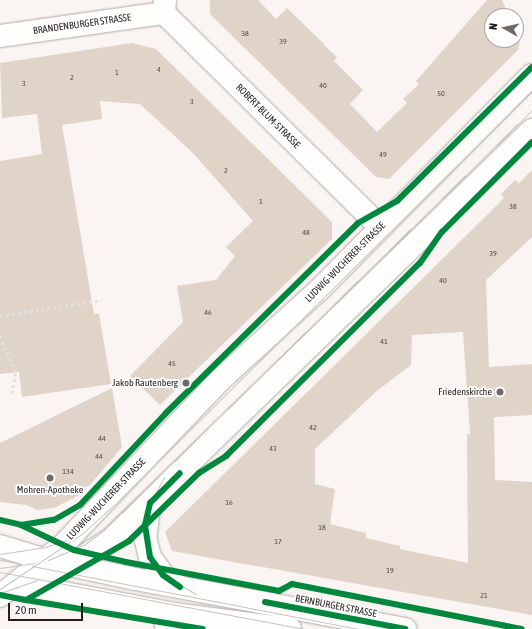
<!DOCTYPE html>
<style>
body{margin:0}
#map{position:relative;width:532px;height:629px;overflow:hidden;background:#faf5f3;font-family:"Asap Condensed",sans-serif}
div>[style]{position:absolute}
.building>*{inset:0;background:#e0d3c8}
.path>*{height:2.5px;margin-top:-1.25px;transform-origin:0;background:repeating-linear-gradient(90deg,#e2e1e0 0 3px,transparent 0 6px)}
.roads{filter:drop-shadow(0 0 1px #afa9a7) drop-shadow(0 0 1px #afa9a7)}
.minor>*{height:22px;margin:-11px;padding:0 11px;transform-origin:11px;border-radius:11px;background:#fefefd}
.tertiary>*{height:22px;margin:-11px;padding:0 11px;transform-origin:11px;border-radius:11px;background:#fefefd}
.tram>*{height:1px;margin:-0.5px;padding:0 0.5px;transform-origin:0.5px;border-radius:0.5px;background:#c5c4c3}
.cycleway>*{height:6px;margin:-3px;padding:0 3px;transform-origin:3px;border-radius:3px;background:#00873e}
.dots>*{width:11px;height:11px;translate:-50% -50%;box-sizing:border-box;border:2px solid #fff;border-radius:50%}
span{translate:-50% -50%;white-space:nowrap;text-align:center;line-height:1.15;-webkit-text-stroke:4px #fff;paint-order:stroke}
.number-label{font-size:8px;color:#544b46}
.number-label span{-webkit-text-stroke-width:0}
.street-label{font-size:10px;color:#261e1a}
.poi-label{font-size:10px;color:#261e1a}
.right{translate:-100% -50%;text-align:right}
.north{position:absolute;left:484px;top:8px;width:40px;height:40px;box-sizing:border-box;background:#fff;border:1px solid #a8a5a3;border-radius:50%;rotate:278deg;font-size:11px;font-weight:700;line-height:16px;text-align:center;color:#261e1a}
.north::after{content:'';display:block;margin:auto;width:14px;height:18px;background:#706966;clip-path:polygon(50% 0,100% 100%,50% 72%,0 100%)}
.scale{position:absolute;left:8px;top:603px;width:75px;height:18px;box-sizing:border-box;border:2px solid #261e1a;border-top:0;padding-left:5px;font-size:12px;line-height:14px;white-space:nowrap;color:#261e1a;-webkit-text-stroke:3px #fff;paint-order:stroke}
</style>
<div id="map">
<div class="building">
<i style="clip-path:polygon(210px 0,258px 0,276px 19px,287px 8px,325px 45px,323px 47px,325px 46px,337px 57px,334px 61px,363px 90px,350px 104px,377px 132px,407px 103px,403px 99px,419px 84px,416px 81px,487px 0,502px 0,509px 16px,492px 16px,492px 40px,516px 40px,516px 31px,520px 40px,518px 50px,389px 179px,376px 177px,210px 14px)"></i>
<i style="clip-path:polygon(132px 43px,156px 49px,332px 222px,332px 239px,160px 405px,130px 376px,183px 322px,177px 286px,216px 280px,235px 256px,226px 247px,253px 221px,193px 153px,140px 104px,100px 101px,102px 119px,62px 125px,94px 314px,99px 314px,111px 384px,22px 397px,19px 372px,0 374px,0 161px,42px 154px,37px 114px,2px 118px,0 63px)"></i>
<i style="clip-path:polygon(evenodd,532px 170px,532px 237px,486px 280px,489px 367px,532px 364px,532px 415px,494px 417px,495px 480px,532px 482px,532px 615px,172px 551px,165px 532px,486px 216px,504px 198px,501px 194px,515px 180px,519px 183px,532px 170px,463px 332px,470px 434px,467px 434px,468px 563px,400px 549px,400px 546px,366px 538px,366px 533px,330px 524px,335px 489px,315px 484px,315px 449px,378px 390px,411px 365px,412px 335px,463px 332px)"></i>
<i style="clip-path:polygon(112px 388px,122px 447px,90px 485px,81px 489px,83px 493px,54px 508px,37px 510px,26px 505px,0 502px,0 443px)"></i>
</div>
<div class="path">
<i style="left:0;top:316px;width:103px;rotate:-8.9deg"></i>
<i style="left:0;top:336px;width:40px;rotate:66.6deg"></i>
<i style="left:16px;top:373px;width:21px;rotate:101deg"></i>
</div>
<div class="roads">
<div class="minor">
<i style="left:165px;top:0;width:13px;rotate:94deg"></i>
<i style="left:164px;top:13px;width:304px;rotate:44.7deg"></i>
<i style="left:0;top:36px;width:166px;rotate:-8deg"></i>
<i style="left:163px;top:612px;width:17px;rotate:77deg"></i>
</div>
<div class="tertiary">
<i style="left:150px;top:503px;width:34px;rotate:98deg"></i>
<i style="left:145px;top:537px;width:21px;rotate:76deg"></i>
<i style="left:150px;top:557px;width:22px;rotate:54deg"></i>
<i style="left:163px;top:575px;width:19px;rotate:35deg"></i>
<i style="left:0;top:546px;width:48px;rotate:16.9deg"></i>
<i style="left:46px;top:560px;width:91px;rotate:12.1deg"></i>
<i style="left:135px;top:579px;width:275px;rotate:10.5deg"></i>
<i style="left:29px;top:580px;width:44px;rotate:-20.1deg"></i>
<i style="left:70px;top:565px;width:49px;rotate:-32.4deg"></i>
<i style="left:111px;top:539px;width:587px;rotate:-44.17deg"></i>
<i style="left:17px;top:584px;width:161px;rotate:10.8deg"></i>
<i style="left:175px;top:614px;width:116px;rotate:7.4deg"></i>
<i style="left:0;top:596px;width:81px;rotate:-39deg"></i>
<i style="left:63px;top:545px;width:228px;rotate:-46.4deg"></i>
<i style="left:220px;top:380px;width:135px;rotate:-42.3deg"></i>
<i style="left:320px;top:289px;width:301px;rotate:-45.3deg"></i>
</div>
</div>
<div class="tram">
<i style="left:164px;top:477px;width:30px;rotate:118deg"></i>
<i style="left:150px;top:503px;width:23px;rotate:103deg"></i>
<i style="left:145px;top:525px;width:24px;rotate:85deg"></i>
<i style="left:147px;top:549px;width:31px;rotate:58deg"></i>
<i style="left:163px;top:575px;width:38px;rotate:30deg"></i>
<i style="left:0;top:554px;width:46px;rotate:-8.8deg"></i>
<i style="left:45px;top:547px;width:22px;rotate:-18deg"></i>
<i style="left:0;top:560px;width:18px;rotate:9deg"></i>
<i style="left:48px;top:560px;width:39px;rotate:-23deg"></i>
<i style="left:84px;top:545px;width:25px;rotate:-37deg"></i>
<i style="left:104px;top:530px;width:600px;rotate:-44.46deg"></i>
<i style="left:32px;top:566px;width:334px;rotate:10.9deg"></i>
<i style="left:0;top:568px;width:34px;rotate:-8deg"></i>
<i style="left:0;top:572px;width:310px;rotate:10.6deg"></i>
<i style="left:0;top:589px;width:100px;rotate:-34deg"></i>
<i style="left:83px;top:533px;width:43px;rotate:-42.2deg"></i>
<i style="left:115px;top:504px;width:587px;rotate:-44.72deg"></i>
<i style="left:3px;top:592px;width:36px;rotate:-19deg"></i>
</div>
<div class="cycleway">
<i style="left:0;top:520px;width:22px;rotate:13deg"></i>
<i style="left:21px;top:525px;width:59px;rotate:25.3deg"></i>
<i style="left:74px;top:550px;width:53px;rotate:13deg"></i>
<i style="left:126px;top:562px;width:156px;rotate:10.7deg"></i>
<i style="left:279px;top:591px;width:15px;rotate:-28deg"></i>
<i style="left:292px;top:584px;width:234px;rotate:11.1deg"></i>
<i style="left:21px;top:525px;width:33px;rotate:-9deg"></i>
<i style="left:54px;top:520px;width:30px;rotate:-30deg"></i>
<i style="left:80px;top:505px;width:126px;rotate:-46.9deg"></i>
<i style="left:166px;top:413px;width:270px;rotate:-44.7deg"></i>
<i style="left:358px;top:223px;width:45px;rotate:-29.4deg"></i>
<i style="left:397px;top:201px;width:190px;rotate:-44.8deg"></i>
<i style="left:180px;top:587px;width:21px;rotate:-145deg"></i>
<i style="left:163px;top:575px;width:22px;rotate:-126deg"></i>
<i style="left:150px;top:557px;width:32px;rotate:-99deg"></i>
<i style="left:145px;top:525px;width:23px;rotate:-77deg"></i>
<i style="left:150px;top:503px;width:42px;rotate:-45deg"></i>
<i style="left:0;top:595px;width:26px;rotate:11deg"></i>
<i style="left:26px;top:600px;width:119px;rotate:-29.8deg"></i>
<i style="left:129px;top:541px;width:98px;rotate:-44.2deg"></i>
<i style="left:199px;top:473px;width:32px;rotate:-32deg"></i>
<i style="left:226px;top:456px;width:274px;rotate:-44.9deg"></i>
<i style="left:420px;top:263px;width:38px;rotate:-55deg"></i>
<i style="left:442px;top:232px;width:127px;rotate:-45deg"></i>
<i style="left:26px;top:600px;width:179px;rotate:9.3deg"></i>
<i style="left:265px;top:602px;width:143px;rotate:10.9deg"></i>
</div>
<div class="dots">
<i style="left:186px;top:383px;background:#706966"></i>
<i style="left:500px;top:392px;background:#706966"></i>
<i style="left:50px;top:478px;background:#706966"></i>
</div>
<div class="number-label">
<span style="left:245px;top:34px">38</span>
<span style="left:283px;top:42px">39</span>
<span style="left:159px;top:70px">4</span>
<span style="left:117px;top:73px">1</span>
<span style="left:72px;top:78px">2</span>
<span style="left:24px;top:84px">3</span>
<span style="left:323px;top:86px">40</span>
<span style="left:441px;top:94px">50</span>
<span style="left:192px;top:102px">3</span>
<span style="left:383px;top:155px">49</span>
<span style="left:226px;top:171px">2</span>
<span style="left:261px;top:202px">1</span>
<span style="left:513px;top:207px">38</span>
<span style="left:306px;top:233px">48</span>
<span style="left:493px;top:254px">39</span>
<span style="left:443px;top:281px">40</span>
<span style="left:208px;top:313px">46</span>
<span style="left:384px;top:342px">41</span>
<span style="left:172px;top:364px">45</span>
<span style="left:313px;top:428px">42</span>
<span style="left:102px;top:439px">44</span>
<span style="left:273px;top:449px">43</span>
<span style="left:99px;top:457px">44</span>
<span style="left:68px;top:472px">134</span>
<span style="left:229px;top:503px">16</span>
<span style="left:322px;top:528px">18</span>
<span style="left:278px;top:542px">17</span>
<span style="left:390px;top:571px">19</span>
<span style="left:484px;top:596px">21</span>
</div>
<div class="street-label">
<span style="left:82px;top:24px;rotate:-8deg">BRANDENBURGER STRASSE</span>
<span style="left:268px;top:116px;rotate:45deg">ROBERT-BLUM-STRASSE</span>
<span style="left:345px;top:262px;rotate:-45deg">LUDWIG-WUCHERER-STRASSE</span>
<span style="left:106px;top:499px;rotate:-46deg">LUDWIG-WUCHERER-STRASSE</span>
<span style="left:336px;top:606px;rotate:11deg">BERNBURGER STRASSE</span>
</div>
<div class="poi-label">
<span class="right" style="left:178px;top:383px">Jakob Rautenberg</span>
<span class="right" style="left:492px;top:392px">Friedenskirche</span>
<span style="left:50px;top:490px">Mohren-Apotheke</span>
</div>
<div class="north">N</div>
<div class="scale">20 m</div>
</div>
